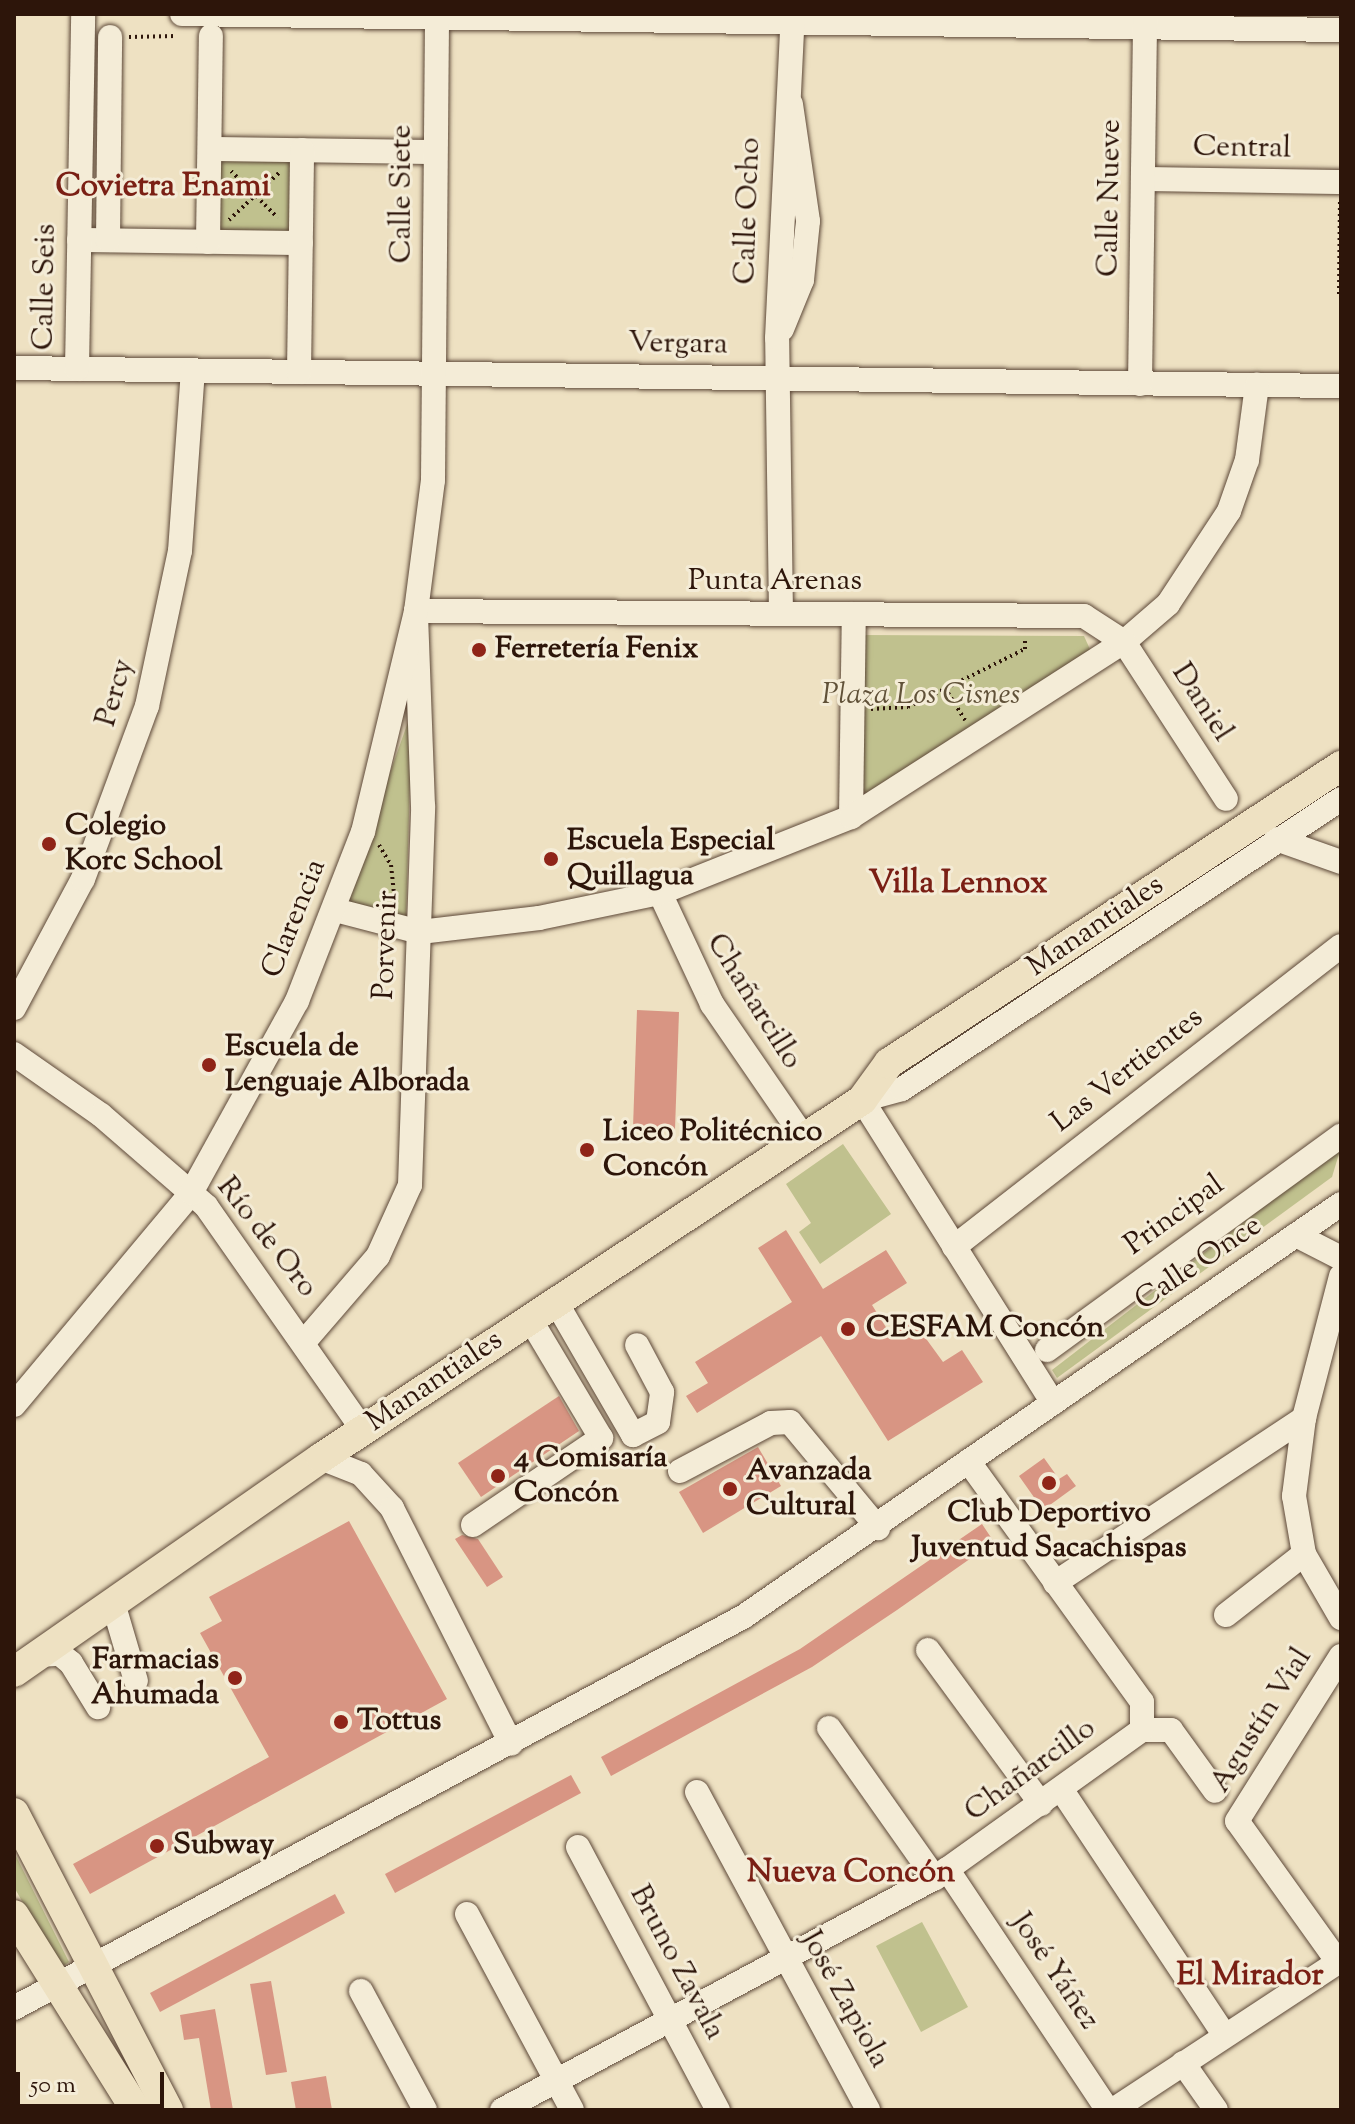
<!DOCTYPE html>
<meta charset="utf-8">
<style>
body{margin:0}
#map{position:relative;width:1355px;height:2124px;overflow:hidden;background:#eee1c2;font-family:"Sorts Mill Goudy",serif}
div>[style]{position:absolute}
.green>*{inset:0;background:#c0c18e}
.building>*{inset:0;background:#d89583}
.path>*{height:4px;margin-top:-2px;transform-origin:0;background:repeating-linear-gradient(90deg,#2d150a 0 2px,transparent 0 6px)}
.roads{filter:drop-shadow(0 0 2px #5d4838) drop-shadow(0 0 2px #5d4838)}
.minor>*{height:24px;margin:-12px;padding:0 12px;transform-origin:12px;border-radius:12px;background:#f4ecd7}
.major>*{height:30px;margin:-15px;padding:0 15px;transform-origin:15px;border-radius:15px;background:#eee1c2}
.dots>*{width:22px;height:22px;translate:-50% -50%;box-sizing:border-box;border:4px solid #f4ecd7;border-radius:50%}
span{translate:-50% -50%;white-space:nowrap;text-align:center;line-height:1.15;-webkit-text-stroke:6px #f4ecd7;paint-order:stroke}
.street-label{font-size:30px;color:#2d150a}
.poi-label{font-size:30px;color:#2d150a;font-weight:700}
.left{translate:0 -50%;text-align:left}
.right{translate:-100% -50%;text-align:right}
.park-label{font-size:30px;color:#605138;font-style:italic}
.neighbourhood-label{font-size:32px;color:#7a1f14;font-weight:700}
.frame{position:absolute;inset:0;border:16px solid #2d150a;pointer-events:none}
.scale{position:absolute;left:16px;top:2072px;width:148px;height:36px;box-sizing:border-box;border:4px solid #2d150a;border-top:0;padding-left:10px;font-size:24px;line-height:28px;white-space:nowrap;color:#2d150a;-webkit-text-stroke:6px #f4ecd7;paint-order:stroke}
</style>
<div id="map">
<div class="green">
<i style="clip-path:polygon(218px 158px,292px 160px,293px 232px,216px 232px)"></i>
<i style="clip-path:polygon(862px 635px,1084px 636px,1093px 656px,874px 797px,857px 788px)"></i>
<i style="clip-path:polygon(412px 711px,406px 917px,344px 901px)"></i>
<i style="clip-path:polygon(843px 1144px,891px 1214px,820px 1264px,799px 1232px,811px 1223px,786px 1184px)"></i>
<i style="clip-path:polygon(1341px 1147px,1332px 1177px,1057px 1378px,1052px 1370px)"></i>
<i style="clip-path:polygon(14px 1852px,69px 1962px,60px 1968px,14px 1887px)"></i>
<i style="clip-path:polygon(922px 1922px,968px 2007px,921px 2032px,876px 1946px)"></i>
</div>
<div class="building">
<i style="clip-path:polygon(637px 1010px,679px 1012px,675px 1130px,633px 1128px)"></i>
<i style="clip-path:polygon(786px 1230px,823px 1289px,886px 1250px,907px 1283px,872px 1305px,889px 1332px,911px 1318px,943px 1362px,962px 1350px,983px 1382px,888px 1441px,821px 1336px,697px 1413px,686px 1396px,708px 1383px,695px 1362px,792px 1302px,758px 1248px)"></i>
<i style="clip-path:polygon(559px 1396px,579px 1431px,481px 1497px,458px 1463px)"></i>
<i style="clip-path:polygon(758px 1447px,781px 1486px,703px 1533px,679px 1492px)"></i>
<i style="clip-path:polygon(1044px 1458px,1059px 1479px,1067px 1474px,1076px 1486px,1043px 1510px,1019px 1476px)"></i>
<i style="clip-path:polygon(349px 1521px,447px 1699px,90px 1894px,73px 1864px,269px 1757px,200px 1633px,222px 1621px,209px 1597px)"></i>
<i style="clip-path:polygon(982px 1524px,994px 1542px,897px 1610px,812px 1667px,611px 1776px,601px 1757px,800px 1649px)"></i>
<i style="clip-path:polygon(462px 1535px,478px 1539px,503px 1577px,487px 1587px,455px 1539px)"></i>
<i style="clip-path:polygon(571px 1775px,581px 1793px,395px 1893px,385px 1874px)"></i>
<i style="clip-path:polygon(335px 1894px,345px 1913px,160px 2012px,150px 1993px)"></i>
<i style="clip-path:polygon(271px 1981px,287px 2072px,266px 2075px,250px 1984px)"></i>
<i style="clip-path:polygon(215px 2009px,224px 2059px,233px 2110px,211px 2110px,199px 2038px,184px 2040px,180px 2015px)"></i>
<i style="clip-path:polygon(326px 2076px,332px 2110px,296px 2110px,291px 2082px)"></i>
</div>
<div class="path">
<i style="left:129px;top:37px;width:47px;rotate:-1.2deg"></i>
<i style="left:231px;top:171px;width:66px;rotate:45deg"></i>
<i style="left:229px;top:220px;width:71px;rotate:-43.3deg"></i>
<i style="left:1339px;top:294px;width:93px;rotate:-89.4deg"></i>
<i style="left:945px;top:688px;width:38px;rotate:58deg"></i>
<i style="left:871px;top:709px;width:37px;rotate:-3deg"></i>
<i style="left:908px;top:707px;width:131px;rotate:-26.4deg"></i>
<i style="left:1025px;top:649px;width:12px;rotate:-90deg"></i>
<i style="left:379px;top:845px;width:23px;rotate:59deg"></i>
<i style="left:391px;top:865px;width:39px;rotate:84deg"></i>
</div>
<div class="roads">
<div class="minor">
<i style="left:182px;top:14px;width:1159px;rotate:0.79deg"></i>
<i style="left:210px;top:149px;width:225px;rotate:0.8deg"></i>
<i style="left:1143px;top:179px;width:198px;rotate:0.9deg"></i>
<i style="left:79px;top:240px;width:222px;rotate:0.8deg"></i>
<i style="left:108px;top:240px;width:203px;rotate:-89.4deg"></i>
<i style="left:208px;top:242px;width:206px;rotate:-89.2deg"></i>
<i style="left:782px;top:329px;width:53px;rotate:-67.8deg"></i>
<i style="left:802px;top:280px;width:59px;rotate:-84.2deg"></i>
<i style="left:808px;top:221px;width:118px;rotate:-98.3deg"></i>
<i style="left:14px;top:368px;width:1327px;rotate:0.78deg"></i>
<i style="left:77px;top:369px;width:355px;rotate:-89deg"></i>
<i style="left:299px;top:372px;width:222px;rotate:-89.2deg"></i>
<i style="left:1140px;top:384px;width:370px;rotate:-89.2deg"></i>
<i style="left:781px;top:614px;width:276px;rotate:-90.8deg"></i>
<i style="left:777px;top:338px;width:324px;rotate:-87.2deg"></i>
<i style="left:851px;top:817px;width:203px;rotate:-89.2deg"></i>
<i style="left:1276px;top:839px;width:69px;rotate:19.5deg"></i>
<i style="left:660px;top:893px;width:123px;rotate:64.9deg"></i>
<i style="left:712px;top:1004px;width:163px;rotate:55.5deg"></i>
<i style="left:335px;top:910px;width:88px;rotate:14.5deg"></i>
<i style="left:420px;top:932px;width:120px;rotate:-6.7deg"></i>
<i style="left:539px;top:918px;width:124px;rotate:-11.7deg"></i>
<i style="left:660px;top:893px;width:206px;rotate:-21.7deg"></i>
<i style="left:851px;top:817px;width:324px;rotate:-32.7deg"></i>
<i style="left:1124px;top:642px;width:58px;rotate:-40.8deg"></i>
<i style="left:1168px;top:604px;width:111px;rotate:-56.7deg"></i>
<i style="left:1229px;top:511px;width:54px;rotate:-70.6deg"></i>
<i style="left:1247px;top:460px;width:76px;rotate:-82.4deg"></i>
<i style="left:14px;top:1008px;width:146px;rotate:-61.9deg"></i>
<i style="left:83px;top:879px;width:184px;rotate:-69.7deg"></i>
<i style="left:147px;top:706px;width:158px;rotate:-78deg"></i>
<i style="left:180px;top:551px;width:180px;rotate:-85.9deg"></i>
<i style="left:14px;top:1054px;width:106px;rotate:35deg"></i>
<i style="left:101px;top:1115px;width:139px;rotate:40.9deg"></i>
<i style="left:206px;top:1206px;width:274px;rotate:55deg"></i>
<i style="left:1296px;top:1235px;width:51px;rotate:27.1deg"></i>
<i style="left:954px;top:1247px;width:490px;rotate:-37.9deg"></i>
<i style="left:1341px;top:1276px;width:147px;rotate:104.6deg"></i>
<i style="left:1304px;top:1418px;width:79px;rotate:97.3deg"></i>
<i style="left:1294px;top:1496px;width:59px;rotate:80.2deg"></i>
<i style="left:1304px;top:1554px;width:74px;rotate:60deg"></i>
<i style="left:556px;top:1302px;width:154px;rotate:59.9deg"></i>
<i style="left:633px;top:1435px;width:28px;rotate:-27deg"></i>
<i style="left:658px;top:1422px;width:30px;rotate:-82deg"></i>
<i style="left:662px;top:1392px;width:53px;rotate:-118deg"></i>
<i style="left:304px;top:1342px;width:113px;rotate:-49.3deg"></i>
<i style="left:378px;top:1256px;width:78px;rotate:-65.7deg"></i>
<i style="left:410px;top:1185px;width:379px;rotate:-88deg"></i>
<i style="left:423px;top:806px;width:195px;rotate:-92.1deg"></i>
<i style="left:416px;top:611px;width:668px;rotate:0.43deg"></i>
<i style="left:1084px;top:616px;width:48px;rotate:33deg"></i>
<i style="left:1124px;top:642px;width:187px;rotate:57deg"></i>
<i style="left:1047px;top:1350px;width:364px;rotate:-36.1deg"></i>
<i style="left:1053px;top:1403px;width:358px;rotate:-122.2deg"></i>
<i style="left:862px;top:1100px;width:41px;rotate:-15.4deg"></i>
<i style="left:902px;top:1089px;width:526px;rotate:-33.45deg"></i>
<i style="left:14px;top:1405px;width:276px;rotate:-50.1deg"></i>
<i style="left:191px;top:1193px;width:219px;rotate:-61.1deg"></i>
<i style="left:297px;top:1001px;width:181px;rotate:-68.7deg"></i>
<i style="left:363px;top:832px;width:227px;rotate:-76.5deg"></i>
<i style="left:416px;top:611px;width:132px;rotate:-82.6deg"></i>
<i style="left:433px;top:480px;width:466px;rotate:-89.5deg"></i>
<i style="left:321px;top:1458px;width:43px;rotate:21.8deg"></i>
<i style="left:361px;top:1474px;width:46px;rotate:47.6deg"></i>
<i style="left:392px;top:1508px;width:264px;rotate:63.2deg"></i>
<i style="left:680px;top:1471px;width:103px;rotate:-27.8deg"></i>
<i style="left:771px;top:1423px;width:19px;rotate:-3deg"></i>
<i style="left:790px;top:1422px;width:138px;rotate:50.3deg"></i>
<i style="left:473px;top:1525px;width:155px;rotate:-34.2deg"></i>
<i style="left:601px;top:1438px;width:139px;rotate:-120.8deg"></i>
<i style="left:1055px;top:1583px;width:299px;rotate:-33.5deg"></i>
<i style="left:113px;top:1603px;width:81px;rotate:73.6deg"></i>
<i style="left:1226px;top:1615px;width:99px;rotate:-38deg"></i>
<i style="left:928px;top:1650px;width:191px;rotate:53.7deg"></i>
<i style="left:38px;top:1655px;width:22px;rotate:-3deg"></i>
<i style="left:60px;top:1654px;width:14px;rotate:39deg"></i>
<i style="left:71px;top:1663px;width:52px;rotate:58.5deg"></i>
<i style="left:829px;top:1728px;width:184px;rotate:54.8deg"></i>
<i style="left:1142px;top:1730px;width:29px"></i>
<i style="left:1171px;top:1730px;width:75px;rotate:54.2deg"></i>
<i style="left:1061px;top:1789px;width:296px;rotate:56.4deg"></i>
<i style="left:697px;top:1792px;width:361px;rotate:61.7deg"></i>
<i style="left:578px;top:1847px;width:298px;rotate:62deg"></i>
<i style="left:947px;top:1869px;width:290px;rotate:56.3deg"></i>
<i style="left:467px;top:1914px;width:222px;rotate:61.8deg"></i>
<i style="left:361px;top:1991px;width:135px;rotate:61.7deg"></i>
<i style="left:14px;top:2008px;width:827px;rotate:-28.21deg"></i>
<i style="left:743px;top:1617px;width:727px;rotate:-34.63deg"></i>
<i style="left:1183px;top:2063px;width:57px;rotate:54.9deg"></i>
<i style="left:502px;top:2110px;width:491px;rotate:-28.2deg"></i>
<i style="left:935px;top:1878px;width:254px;rotate:-35.6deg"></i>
<i style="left:1142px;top:1730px;width:28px;rotate:-90deg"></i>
<i style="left:1142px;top:1702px;width:297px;rotate:-125.8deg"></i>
<i style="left:1113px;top:2110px;width:269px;rotate:-33.3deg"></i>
<i style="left:1338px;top:1962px;width:173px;rotate:-125.6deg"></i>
<i style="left:1237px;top:1821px;width:195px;rotate:-57.8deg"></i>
</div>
<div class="major">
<i style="left:14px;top:1672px;width:374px;rotate:-34.9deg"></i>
<i style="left:321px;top:1458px;width:649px;rotate:-33.49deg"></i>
<i style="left:862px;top:1100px;width:46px;rotate:-53.9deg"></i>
<i style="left:889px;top:1063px;width:541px;rotate:-33.31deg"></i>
<i style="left:14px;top:1813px;width:335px;rotate:62.6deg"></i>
<i style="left:14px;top:1915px;width:230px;rotate:58deg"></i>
</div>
</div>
<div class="dots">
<i style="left:479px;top:650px;background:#8f2418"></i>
<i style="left:49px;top:844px;background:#8f2418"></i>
<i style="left:551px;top:859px;background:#8f2418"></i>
<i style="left:209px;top:1065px;background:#8f2418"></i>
<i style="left:587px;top:1150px;background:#8f2418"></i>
<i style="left:848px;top:1329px;background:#8f2418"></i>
<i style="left:498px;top:1476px;background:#8f2418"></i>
<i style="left:1049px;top:1483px;background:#8f2418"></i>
<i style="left:730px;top:1489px;background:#8f2418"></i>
<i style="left:235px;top:1678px;background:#8f2418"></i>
<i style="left:341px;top:1722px;background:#8f2418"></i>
<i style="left:157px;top:1846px;background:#8f2418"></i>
</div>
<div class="street-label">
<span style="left:1242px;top:149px;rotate:1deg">Central</span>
<span style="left:403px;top:194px;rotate:-90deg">Calle Siete</span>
<span style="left:1111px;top:198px;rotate:-89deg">Calle Nueve</span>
<span style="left:749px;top:211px;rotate:-88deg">Calle Ocho</span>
<span style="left:46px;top:287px;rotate:-89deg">Calle Seis</span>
<span style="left:678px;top:345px;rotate:1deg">Vergara</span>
<span style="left:775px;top:582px">Punta Arenas</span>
<span style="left:116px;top:693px;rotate:-74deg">Percy</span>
<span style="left:1201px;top:703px;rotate:57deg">Daniel</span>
<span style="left:295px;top:919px;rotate:-68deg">Clarencia</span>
<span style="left:1096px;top:927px;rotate:-34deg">Manantiales</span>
<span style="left:387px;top:945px;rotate:-88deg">Porvenir</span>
<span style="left:753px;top:1002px;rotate:58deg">Chañarcillo</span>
<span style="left:1128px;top:1071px;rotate:-38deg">Las Vertientes</span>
<span style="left:1175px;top:1216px;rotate:-36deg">Principal</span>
<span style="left:266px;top:1238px;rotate:52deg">Río de Oro</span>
<span style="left:1199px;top:1264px;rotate:-34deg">Calle Once</span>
<span style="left:435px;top:1382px;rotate:-34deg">Manantiales</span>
<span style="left:1262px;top:1721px;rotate:-58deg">Agustín Vial</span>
<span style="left:1031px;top:1771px;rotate:-36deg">Chañarcillo</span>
<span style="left:676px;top:1963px;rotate:62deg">Bruno Zavala</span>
<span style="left:1054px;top:1972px;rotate:56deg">José Yáñez</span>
<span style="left:844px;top:2000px;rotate:61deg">José Zapiola</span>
</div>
<div class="poi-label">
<span class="left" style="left:495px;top:650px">Ferretería Fenix</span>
<span class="left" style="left:65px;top:844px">Colegio<br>Korc School</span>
<span class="left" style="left:567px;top:859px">Escuela Especial<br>Quillagua</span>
<span class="left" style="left:225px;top:1065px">Escuela de<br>Lenguaje Alborada</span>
<span class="left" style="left:603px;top:1150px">Liceo Politécnico<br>Concón</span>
<span class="left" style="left:866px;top:1329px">CESFAM Concón</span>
<span class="left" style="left:514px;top:1476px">4 Comisaría<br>Concón</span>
<span class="left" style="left:746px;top:1489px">Avanzada<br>Cultural</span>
<span style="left:1049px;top:1531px">Club Deportivo<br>Juventud Sacachispas</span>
<span class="right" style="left:219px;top:1678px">Farmacias<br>Ahumada</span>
<span class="left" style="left:357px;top:1722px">Tottus</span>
<span class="left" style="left:173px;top:1846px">Subway</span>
</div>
<div class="park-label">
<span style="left:921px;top:696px">Plaza Los Cisnes</span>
</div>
<div class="neighbourhood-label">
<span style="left:163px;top:187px">Covietra Enami</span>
<span style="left:958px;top:884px">Villa Lennox</span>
<span style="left:851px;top:1873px">Nueva Concón</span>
<span style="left:1250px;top:1976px">El Mirador</span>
</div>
<div class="frame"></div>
<div class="scale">50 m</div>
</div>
